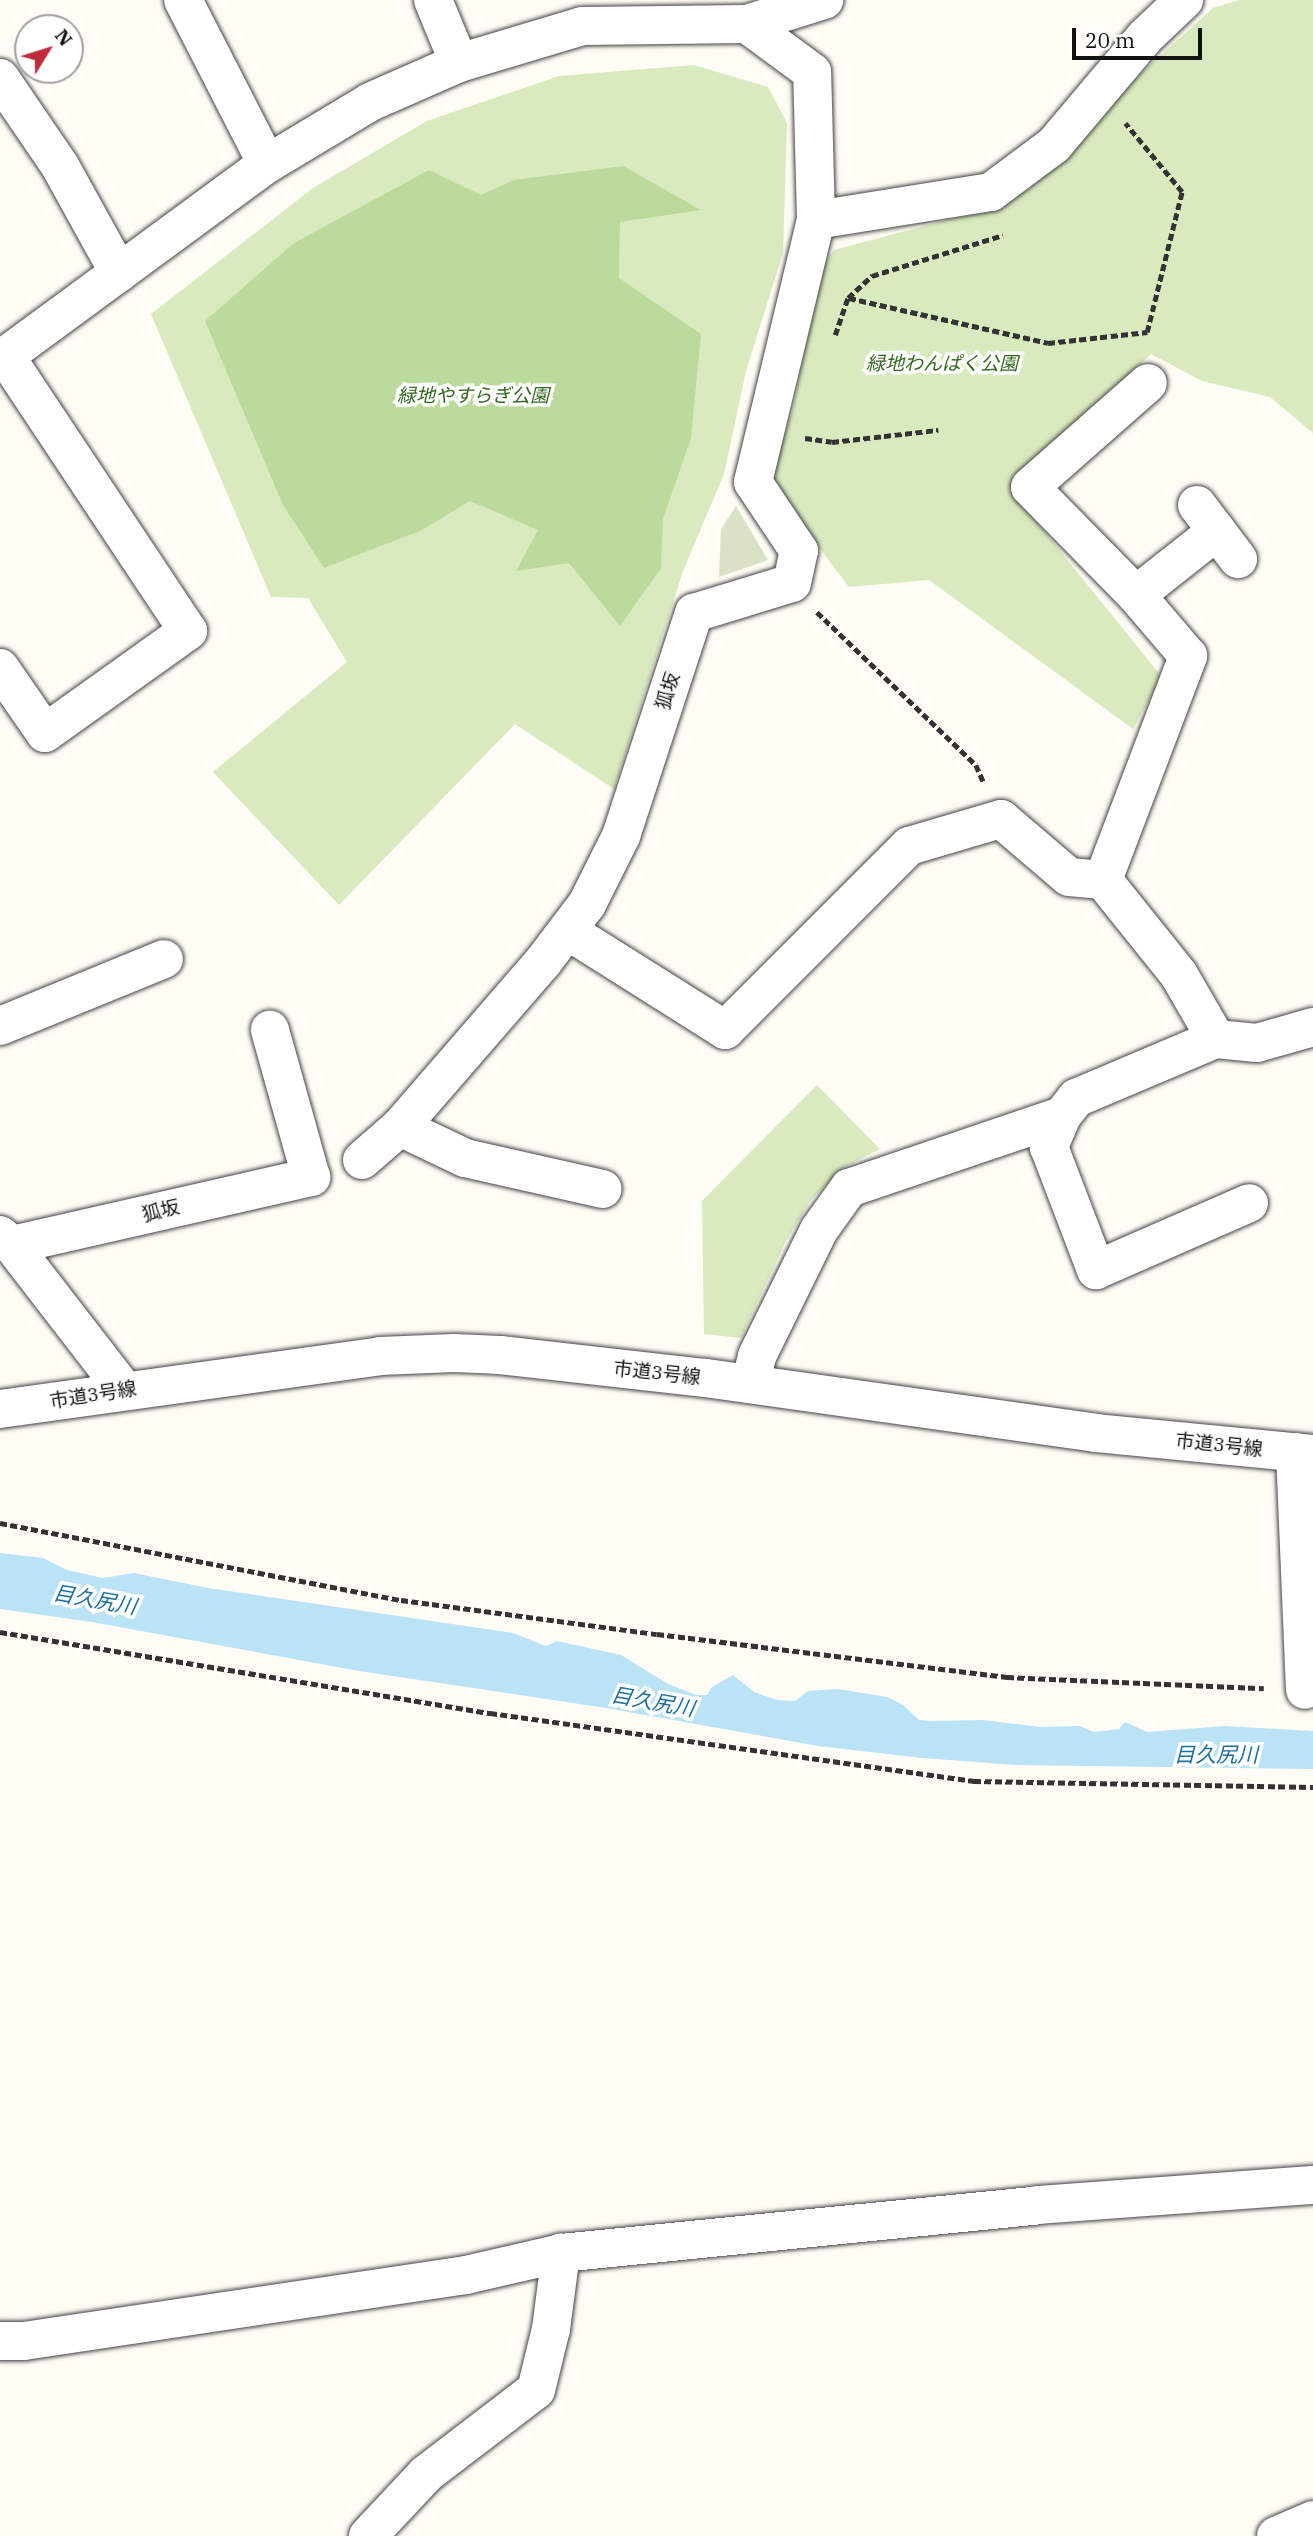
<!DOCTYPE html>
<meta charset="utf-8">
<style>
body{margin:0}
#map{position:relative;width:1313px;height:2536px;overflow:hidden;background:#fffcf5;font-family:"IBM Plex Serif","Noto Sans JP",serif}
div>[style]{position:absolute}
.green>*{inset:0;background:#d8eabe}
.forest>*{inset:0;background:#bdda9d}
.cemetery>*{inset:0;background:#dae2c5}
.water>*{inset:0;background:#bae3f5}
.path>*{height:4.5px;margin-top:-2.25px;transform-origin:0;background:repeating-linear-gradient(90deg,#333 0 7px,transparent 0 10.5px)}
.roads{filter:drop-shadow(0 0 2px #444) drop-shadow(0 0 2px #444)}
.minor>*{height:38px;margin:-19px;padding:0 19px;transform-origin:19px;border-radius:19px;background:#fff}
span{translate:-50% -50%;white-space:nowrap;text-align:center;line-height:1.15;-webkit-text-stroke:7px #fff;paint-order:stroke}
.park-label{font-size:19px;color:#356821;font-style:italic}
.street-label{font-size:19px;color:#111}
.water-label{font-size:21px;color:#1b70a1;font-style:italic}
.north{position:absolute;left:14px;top:14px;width:70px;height:70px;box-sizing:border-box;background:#fff;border:2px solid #a0a0a0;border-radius:50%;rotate:52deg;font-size:19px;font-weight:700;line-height:28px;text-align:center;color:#111}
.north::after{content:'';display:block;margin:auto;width:24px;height:32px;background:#bf2a3c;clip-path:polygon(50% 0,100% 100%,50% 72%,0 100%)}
.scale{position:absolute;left:1072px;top:28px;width:130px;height:32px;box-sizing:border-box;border:4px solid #111;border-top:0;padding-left:9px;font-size:21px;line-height:24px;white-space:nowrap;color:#111;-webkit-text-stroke:5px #fff;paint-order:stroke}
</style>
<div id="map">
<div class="green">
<i style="clip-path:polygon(1239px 0,1313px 0,1313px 433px,1270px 397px,1202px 381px,1151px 354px,1010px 489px,1162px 677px,1133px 729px,929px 580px,849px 587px,769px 481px,793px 409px,821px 268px,834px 250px,1007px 204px,1110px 101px,1213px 8px)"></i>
<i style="clip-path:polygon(694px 65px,768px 87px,787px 123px,783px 253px,746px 371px,724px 474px,683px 571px,614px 789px,515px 724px,339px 905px,213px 772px,347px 662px,308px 598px,271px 597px,151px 314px,313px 188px,427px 121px,559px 76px)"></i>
<i style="clip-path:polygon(817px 1085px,880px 1149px,843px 1168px,811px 1200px,785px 1243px,741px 1338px,704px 1334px,702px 1201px)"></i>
</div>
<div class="forest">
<i style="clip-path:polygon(623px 166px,701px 210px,620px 222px,619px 278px,701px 334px,691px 438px,663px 519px,661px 568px,620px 626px,569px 563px,516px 571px,538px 530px,470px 501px,422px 530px,324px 568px,283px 505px,205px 321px,294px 243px,429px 170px,481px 195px,514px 180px)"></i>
</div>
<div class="cemetery">
<i style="clip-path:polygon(736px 506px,768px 560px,719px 577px,721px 529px)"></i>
</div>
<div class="water">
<i style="clip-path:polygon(0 1553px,43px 1558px,67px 1570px,103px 1578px,134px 1573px,208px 1588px,513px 1633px,546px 1646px,557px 1641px,621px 1655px,668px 1684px,696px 1695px,707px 1695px,712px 1687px,733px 1675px,754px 1692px,777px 1700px,795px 1701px,808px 1691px,838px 1689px,887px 1697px,903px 1705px,919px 1720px,932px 1721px,982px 1720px,1040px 1727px,1080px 1726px,1094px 1732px,1119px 1729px,1125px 1722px,1147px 1732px,1224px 1726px,1313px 1731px,1313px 1769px,1016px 1765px,922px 1758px,818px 1746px,606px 1708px,359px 1671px,92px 1622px,0 1609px)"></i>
</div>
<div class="path">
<i style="left:849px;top:298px;width:204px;rotate:12.7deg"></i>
<i style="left:1048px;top:343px;width:100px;rotate:-6.3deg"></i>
<i style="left:1147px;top:332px;width:144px;rotate:-76deg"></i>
<i style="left:1182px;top:192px;width:89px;rotate:-129.6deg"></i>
<i style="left:835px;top:335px;width:39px;rotate:-71deg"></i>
<i style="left:848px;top:298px;width:33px;rotate:-43deg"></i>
<i style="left:872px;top:276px;width:137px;rotate:-17.4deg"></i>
<i style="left:805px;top:438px;width:27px;rotate:8deg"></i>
<i style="left:832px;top:442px;width:107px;rotate:-6.5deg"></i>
<i style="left:817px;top:612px;width:221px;rotate:43.9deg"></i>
<i style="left:976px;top:765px;width:20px;rotate:66deg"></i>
<i style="left:0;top:1523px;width:408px;rotate:10.9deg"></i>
<i style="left:401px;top:1600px;width:258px;rotate:7.6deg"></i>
<i style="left:657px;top:1634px;width:353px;rotate:7deg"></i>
<i style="left:1007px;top:1677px;width:257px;rotate:2.5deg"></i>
<i style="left:0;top:1632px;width:497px;rotate:9.4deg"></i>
<i style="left:490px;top:1713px;width:489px;rotate:8deg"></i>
<i style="left:974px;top:1781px;width:339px;rotate:1deg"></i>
</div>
<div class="roads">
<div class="minor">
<i style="left:183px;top:0;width:184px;rotate:62.9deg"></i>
<i style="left:433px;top:0;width:68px;rotate:67.6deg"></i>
<i style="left:0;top:78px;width:107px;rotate:55.7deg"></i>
<i style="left:60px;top:166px;width:122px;rotate:61.1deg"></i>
<i style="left:816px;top:220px;width:177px;rotate:-9.1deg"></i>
<i style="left:991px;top:192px;width:79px;rotate:-36.7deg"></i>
<i style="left:1054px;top:145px;width:141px;rotate:-49.9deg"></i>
<i style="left:1145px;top:37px;width:54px;rotate:-43.5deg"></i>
<i style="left:0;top:360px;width:331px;rotate:-36.3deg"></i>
<i style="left:267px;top:164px;width:120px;rotate:-31deg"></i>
<i style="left:370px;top:102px;width:97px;rotate:-23.7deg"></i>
<i style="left:459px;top:63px;width:128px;rotate:-16.7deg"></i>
<i style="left:582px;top:26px;width:165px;rotate:-0.7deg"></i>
<i style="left:747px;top:24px;width:81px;rotate:-17.3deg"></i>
<i style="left:1197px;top:505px;width:68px;rotate:52.8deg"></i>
<i style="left:1136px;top:595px;width:103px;rotate:-38.3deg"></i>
<i style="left:0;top:668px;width:79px;rotate:55.3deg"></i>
<i style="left:45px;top:733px;width:176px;rotate:-35.5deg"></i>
<i style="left:188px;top:631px;width:330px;rotate:-123.6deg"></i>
<i style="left:1103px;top:880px;width:240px;rotate:-69.2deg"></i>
<i style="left:1188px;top:656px;width:80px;rotate:-130.4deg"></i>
<i style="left:1136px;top:595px;width:151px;rotate:-134.5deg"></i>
<i style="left:1030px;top:487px;width:157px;rotate:-41.4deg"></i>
<i style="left:568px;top:931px;width:186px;rotate:32.2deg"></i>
<i style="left:725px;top:1030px;width:260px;rotate:-45deg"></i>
<i style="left:909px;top:846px;width:96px;rotate:-16.4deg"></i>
<i style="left:1001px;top:819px;width:89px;rotate:40.5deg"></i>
<i style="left:1069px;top:877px;width:34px;rotate:5deg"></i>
<i style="left:1103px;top:880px;width:122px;rotate:51.3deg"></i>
<i style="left:1179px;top:975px;width:74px;rotate:60deg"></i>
<i style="left:0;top:1026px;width:177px;rotate:-22.2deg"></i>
<i style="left:1062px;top:1116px;width:34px;rotate:113deg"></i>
<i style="left:1049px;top:1147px;width:132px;rotate:69.1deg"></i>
<i style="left:1096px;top:1270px;width:167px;rotate:-23.6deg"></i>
<i style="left:400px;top:1127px;width:72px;rotate:25.5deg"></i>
<i style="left:465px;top:1158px;width:141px;rotate:12.7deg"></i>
<i style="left:362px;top:1160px;width:50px;rotate:-41deg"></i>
<i style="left:400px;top:1127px;width:218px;rotate:-49.1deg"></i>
<i style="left:543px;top:962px;width:73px;rotate:-52.8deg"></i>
<i style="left:587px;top:904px;width:76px;rotate:-63.4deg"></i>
<i style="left:621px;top:836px;width:235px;rotate:-71.9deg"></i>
<i style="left:694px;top:613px;width:102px;rotate:-17deg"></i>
<i style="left:792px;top:583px;width:33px;rotate:-78deg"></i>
<i style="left:799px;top:551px;width:83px;rotate:-123.7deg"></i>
<i style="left:753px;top:482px;width:269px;rotate:-76.5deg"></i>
<i style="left:816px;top:220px;width:148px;rotate:-91.5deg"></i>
<i style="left:812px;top:72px;width:81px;rotate:-143.6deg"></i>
<i style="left:0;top:1235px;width:16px;rotate:40deg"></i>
<i style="left:12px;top:1245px;width:183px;rotate:52.3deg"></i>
<i style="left:12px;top:1245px;width:307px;rotate:-12.8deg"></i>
<i style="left:311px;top:1177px;width:153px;rotate:-105.6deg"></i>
<i style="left:750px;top:1383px;width:28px;rotate:-75deg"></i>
<i style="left:757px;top:1356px;width:140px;rotate:-63.8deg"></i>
<i style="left:819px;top:1230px;width:52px;rotate:-54.5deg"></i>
<i style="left:849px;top:1188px;width:225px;rotate:-18.7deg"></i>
<i style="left:1062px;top:1116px;width:23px;rotate:-52deg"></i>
<i style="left:1076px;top:1098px;width:152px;rotate:-22.9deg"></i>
<i style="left:1216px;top:1039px;width:41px;rotate:5.6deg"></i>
<i style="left:1257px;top:1043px;width:58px;rotate:-15.9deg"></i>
<i style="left:0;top:1409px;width:384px;rotate:-7.9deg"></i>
<i style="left:380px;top:1356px;width:74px;rotate:-2.3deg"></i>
<i style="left:454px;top:1353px;width:46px;rotate:2.5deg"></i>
<i style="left:500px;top:1355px;width:207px;rotate:6.4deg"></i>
<i style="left:706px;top:1378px;width:393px;rotate:8deg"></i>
<i style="left:1095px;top:1433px;width:219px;rotate:5.5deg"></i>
<i style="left:1295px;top:1452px;width:238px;rotate:87.6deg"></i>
<i style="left:0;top:2341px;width:24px"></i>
<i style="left:24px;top:2341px;width:447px;rotate:-8.5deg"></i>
<i style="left:466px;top:2275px;width:98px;rotate:-13deg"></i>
<i style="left:561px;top:2253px;width:479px;rotate:-5.7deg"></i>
<i style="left:1038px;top:2205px;width:276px;rotate:-4.2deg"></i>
<i style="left:368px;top:2536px;width:85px;rotate:-46.9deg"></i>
<i style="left:426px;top:2474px;width:138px;rotate:-37.4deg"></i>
<i style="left:536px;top:2390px;width:63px;rotate:-76.2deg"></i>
<i style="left:551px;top:2329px;width:77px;rotate:-82.5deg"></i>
<i style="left:1276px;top:2536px;width:40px;rotate:-23.4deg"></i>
</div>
</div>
<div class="park-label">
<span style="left:942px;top:364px">緑地わんぱく公園</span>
<span style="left:473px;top:396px">緑地やすらぎ公園</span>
</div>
<div class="street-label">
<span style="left:668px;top:691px;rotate:-72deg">狐坂</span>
<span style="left:161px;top:1211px;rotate:-13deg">狐坂</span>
<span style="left:657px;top:1373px;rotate:6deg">市道3号線</span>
<span style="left:93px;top:1395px;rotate:-9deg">市道3号線</span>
<span style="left:1219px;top:1445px;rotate:6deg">市道3号線</span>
</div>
<div class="water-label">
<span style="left:95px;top:1599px;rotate:10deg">目久尻川</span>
<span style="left:653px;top:1701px;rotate:10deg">目久尻川</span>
<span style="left:1216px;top:1754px">目久尻川</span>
</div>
<div class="north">N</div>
<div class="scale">20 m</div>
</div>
